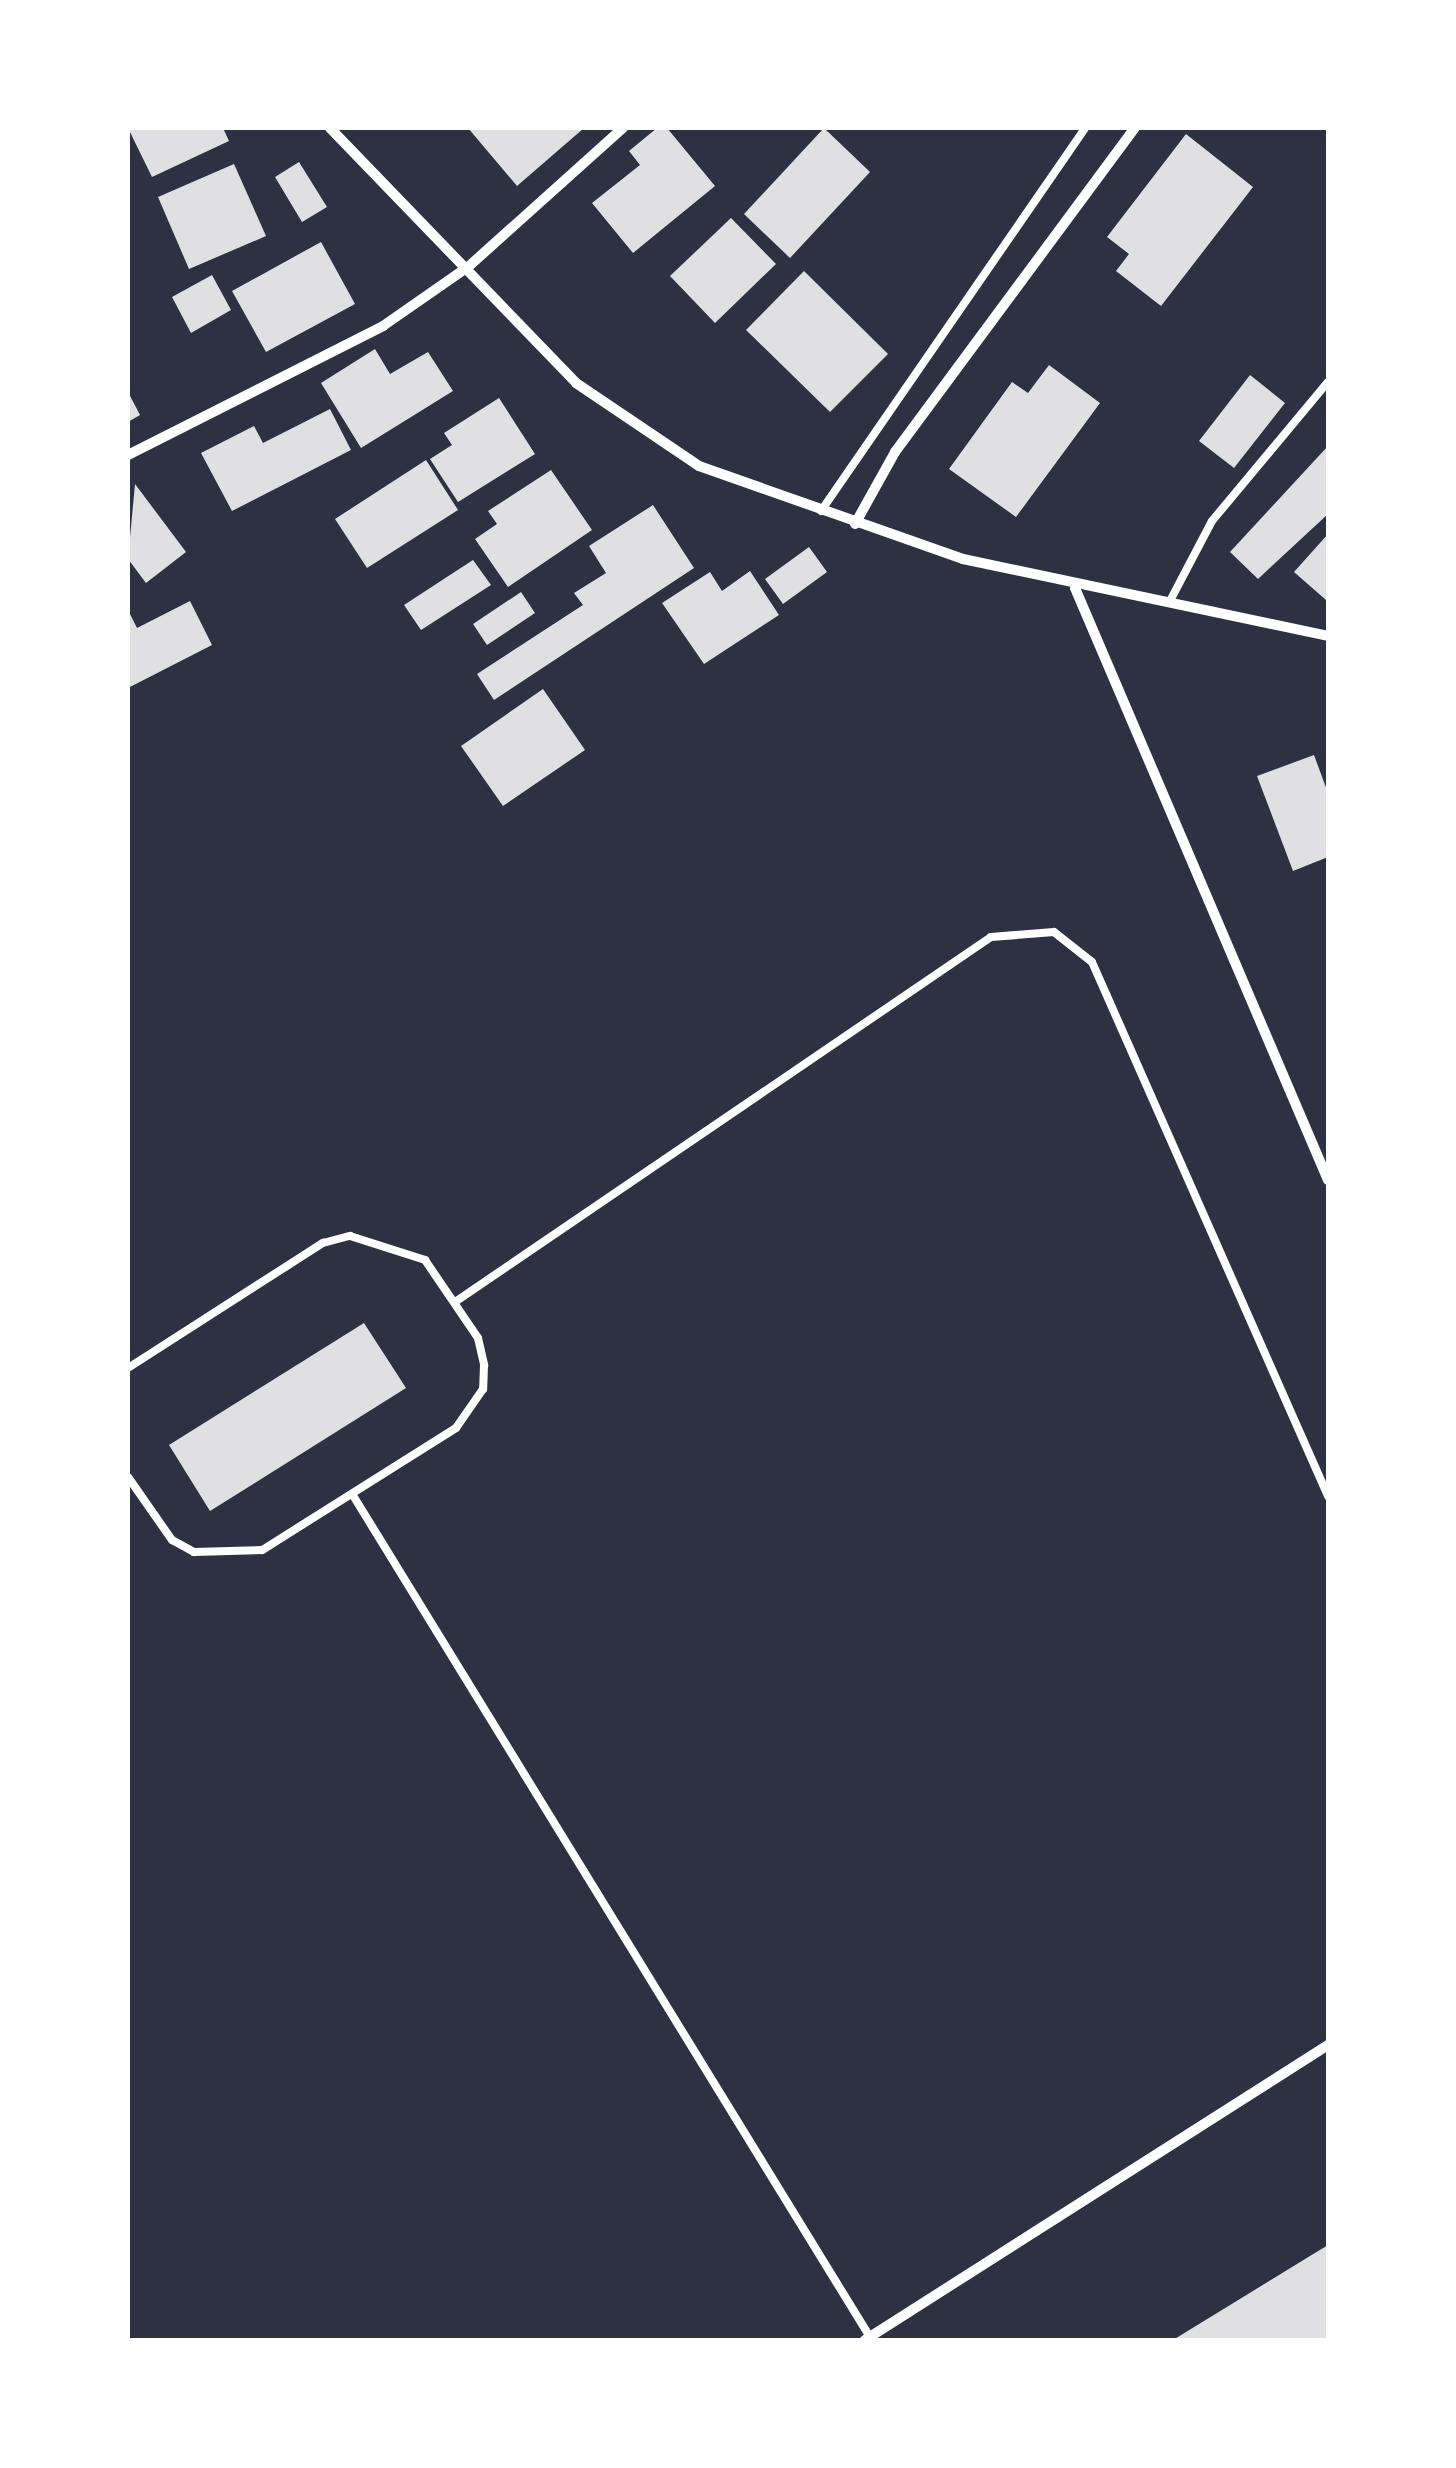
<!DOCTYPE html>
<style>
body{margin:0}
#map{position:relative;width:1456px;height:2468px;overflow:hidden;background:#2d3142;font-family:Rubik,sans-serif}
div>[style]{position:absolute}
.building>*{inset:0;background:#e0e0e3}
.service>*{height:8px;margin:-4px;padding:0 4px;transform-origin:4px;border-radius:4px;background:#fff}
.minor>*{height:10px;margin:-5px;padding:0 5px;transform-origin:5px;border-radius:5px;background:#fff}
span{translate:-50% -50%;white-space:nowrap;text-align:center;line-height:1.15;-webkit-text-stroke:10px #fff;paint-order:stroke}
.frame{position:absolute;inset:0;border:130px solid #fff;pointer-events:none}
</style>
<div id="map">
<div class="building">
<i style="clip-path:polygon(128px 128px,223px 128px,229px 141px,152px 177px)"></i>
<i style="clip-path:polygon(468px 128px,584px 128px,517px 186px)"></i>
<i style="clip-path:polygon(657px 128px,667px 128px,715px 186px,633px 253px,592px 203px,640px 165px,629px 151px)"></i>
<i style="clip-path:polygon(824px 128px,870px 172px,790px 258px,744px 214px)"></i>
<i style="clip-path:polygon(1186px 134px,1253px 187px,1161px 306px,1116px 271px,1129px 254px,1107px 237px)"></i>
<i style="clip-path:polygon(299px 162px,327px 207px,302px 222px,275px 177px)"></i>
<i style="clip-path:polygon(234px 164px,266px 236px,189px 269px,158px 197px)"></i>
<i style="clip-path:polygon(731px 218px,776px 264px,715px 323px,670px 276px)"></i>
<i style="clip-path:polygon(321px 242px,355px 304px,266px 352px,232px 291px)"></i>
<i style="clip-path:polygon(804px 271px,888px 354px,830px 412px,746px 330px)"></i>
<i style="clip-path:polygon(212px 275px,231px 310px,191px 333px,172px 297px)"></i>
<i style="clip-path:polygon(375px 349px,390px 374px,428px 352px,453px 391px,361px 448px,321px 383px)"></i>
<i style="clip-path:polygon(1049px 365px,1100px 403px,1016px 517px,949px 469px,1012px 382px,1028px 393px)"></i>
<i style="clip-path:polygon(1250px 375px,1285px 403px,1234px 468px,1199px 441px)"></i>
<i style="clip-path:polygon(128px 392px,140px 415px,128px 422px)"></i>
<i style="clip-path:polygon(499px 398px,535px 454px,458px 502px,430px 459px,452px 445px,444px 433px)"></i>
<i style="clip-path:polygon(330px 409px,351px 450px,232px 511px,201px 453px,254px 426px,263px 443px)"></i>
<i style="clip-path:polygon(1328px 446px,1328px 514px,1258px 579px,1230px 552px)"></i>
<i style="clip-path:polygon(426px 460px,458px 510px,367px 568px,335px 519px)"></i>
<i style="clip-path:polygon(551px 470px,592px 530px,508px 587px,475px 539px,497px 524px,488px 511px)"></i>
<i style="clip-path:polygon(135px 484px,186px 552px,146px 583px,128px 559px)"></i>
<i style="clip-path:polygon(653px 505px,694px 568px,494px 700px,477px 674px,583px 605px,574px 593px,606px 573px,589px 546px)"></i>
<i style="clip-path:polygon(1328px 534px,1328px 598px,1326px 600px,1294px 572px)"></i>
<i style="clip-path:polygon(809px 547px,827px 572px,783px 604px,765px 579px)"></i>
<i style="clip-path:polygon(473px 560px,491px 585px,421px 630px,404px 605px)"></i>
<i style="clip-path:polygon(750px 571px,779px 615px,704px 664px,662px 603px,710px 572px,722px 591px)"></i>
<i style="clip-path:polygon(521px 592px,535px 613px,487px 645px,473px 624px)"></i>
<i style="clip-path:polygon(190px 601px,212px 645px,128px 688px,128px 610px,137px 628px)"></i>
<i style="clip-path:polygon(543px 689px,585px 750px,503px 806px,461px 746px)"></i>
<i style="clip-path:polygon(1314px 755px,1328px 793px,1328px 857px,1293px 871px,1257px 776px)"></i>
<i style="clip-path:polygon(364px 1323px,406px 1388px,210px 1511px,169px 1445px)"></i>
<i style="clip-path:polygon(1328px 2245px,1328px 2340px,1173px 2340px)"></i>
</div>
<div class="service">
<i style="left:821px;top:511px;width:465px;rotate:-55.4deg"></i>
<i style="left:1171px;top:599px;width:88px;rotate:-62.3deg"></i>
<i style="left:1212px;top:521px;width:181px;rotate:-50.2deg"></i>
<i style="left:455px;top:1302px;width:648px;rotate:-34.25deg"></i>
<i style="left:991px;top:937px;width:63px;rotate:-4.5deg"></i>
<i style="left:1054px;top:932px;width:48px;rotate:38.3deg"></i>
<i style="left:1092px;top:962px;width:584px;rotate:66.16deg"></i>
<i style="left:128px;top:1368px;width:232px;rotate:-32.7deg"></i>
<i style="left:323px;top:1243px;width:28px;rotate:-15deg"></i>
<i style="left:350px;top:1236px;width:79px;rotate:17.7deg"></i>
<i style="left:425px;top:1260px;width:94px;rotate:55.8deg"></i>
<i style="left:478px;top:1338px;width:28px;rotate:77deg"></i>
<i style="left:484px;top:1365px;width:24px;rotate:92deg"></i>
<i style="left:483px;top:1389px;width:47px;rotate:124.7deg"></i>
<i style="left:456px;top:1428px;width:229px;rotate:147.8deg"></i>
<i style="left:262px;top:1550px;width:68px;rotate:178.3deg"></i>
<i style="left:194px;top:1552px;width:25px;rotate:-151deg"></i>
<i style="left:172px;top:1540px;width:77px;rotate:-124.9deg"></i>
<i style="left:354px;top:1497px;width:986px;rotate:58.44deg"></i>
</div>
<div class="minor">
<i style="left:330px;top:128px;width:354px;rotate:46deg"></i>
<i style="left:576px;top:383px;width:148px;rotate:34deg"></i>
<i style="left:699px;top:466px;width:280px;rotate:19.4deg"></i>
<i style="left:963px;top:559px;width:373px;rotate:11.9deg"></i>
<i style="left:128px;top:455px;width:286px;rotate:-26.8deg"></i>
<i style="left:383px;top:326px;width:103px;rotate:-34.8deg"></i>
<i style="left:468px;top:267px;width:208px;rotate:-41.9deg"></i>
<i style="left:855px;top:524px;width:82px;rotate:-60.9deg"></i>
<i style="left:895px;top:452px;width:403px;rotate:-53.5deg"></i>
<i style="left:1075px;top:588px;width:644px;rotate:66.86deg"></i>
<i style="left:865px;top:2340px;width:549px;rotate:-32.5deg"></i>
</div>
<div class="frame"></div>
</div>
